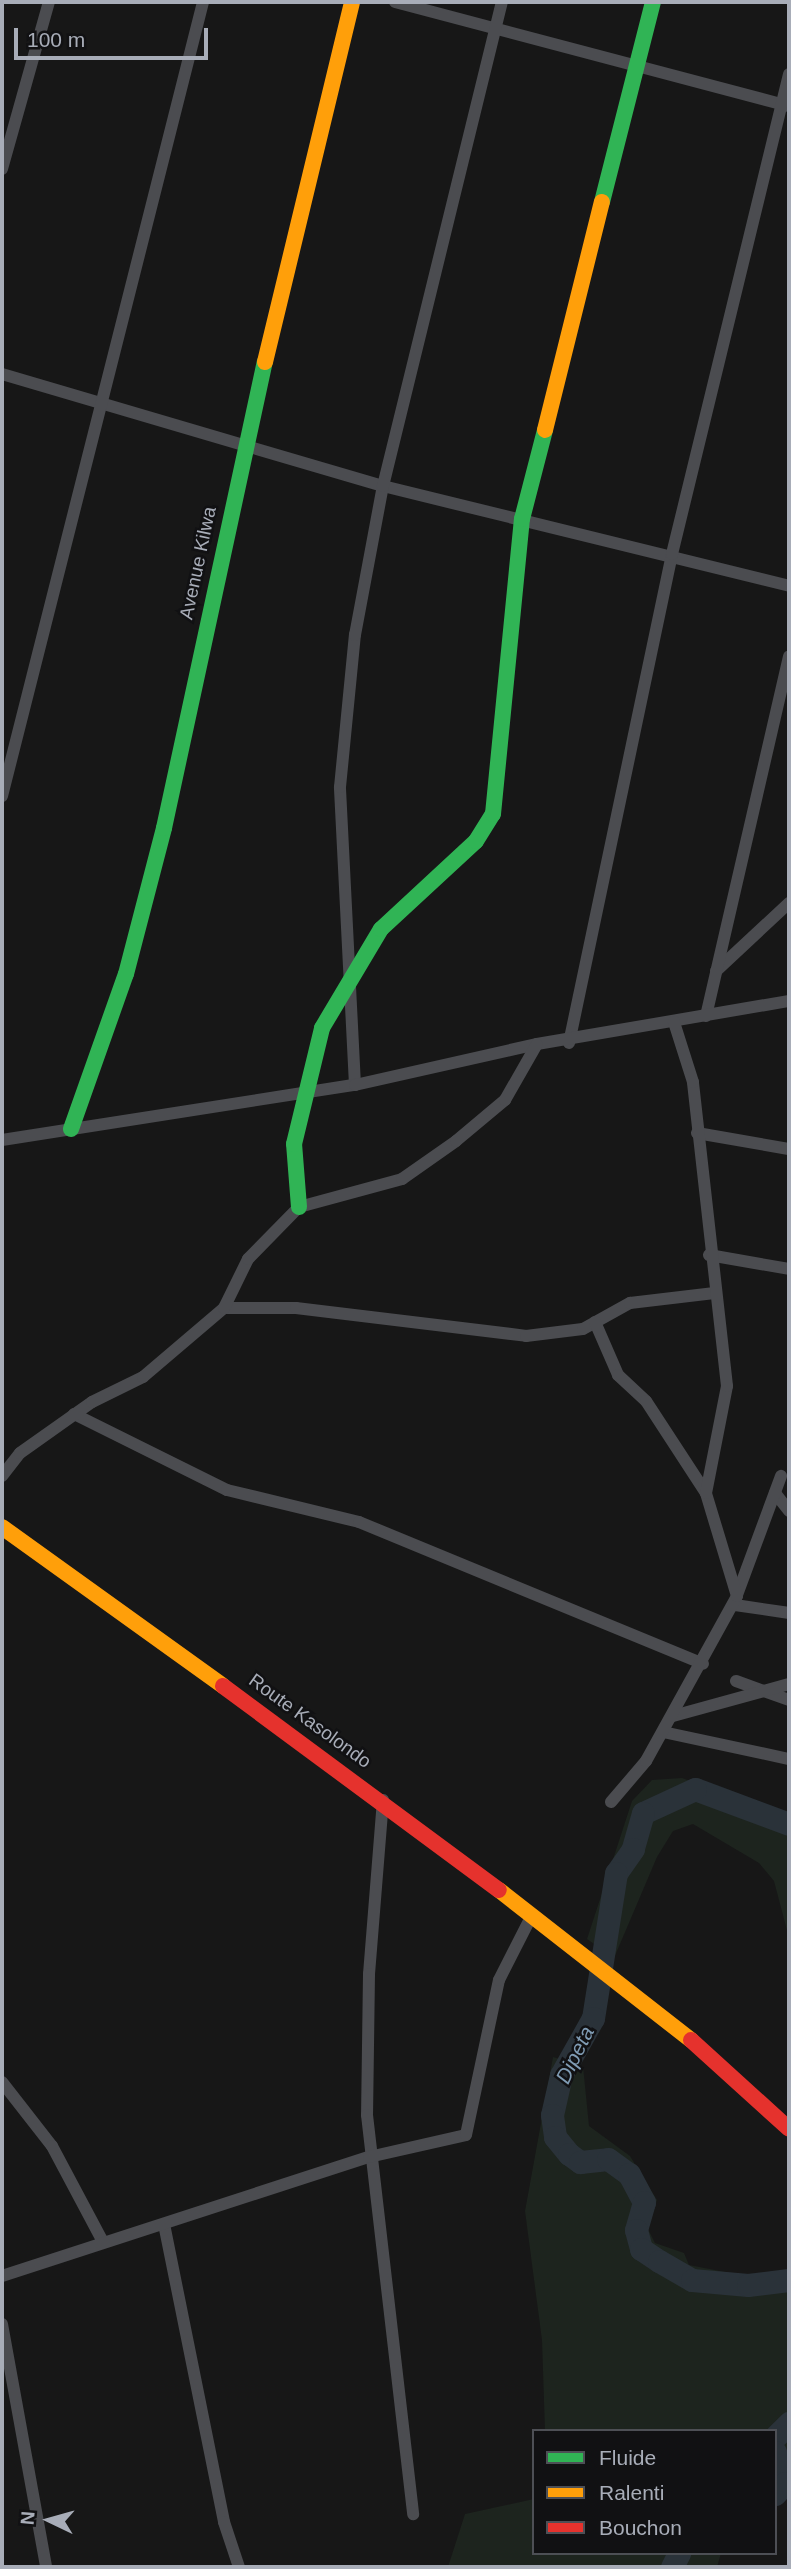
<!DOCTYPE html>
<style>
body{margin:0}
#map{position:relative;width:791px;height:2569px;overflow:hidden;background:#171717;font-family:Helvetica,sans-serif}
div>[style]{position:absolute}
.green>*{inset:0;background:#1d241e}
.river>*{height:23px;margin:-11.5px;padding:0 11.5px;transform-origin:11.5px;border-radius:11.5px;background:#2a3239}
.street>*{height:12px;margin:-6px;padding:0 6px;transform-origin:6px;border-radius:6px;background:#4b4c50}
.fast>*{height:16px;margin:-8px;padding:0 8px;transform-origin:8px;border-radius:8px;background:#30b455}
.slow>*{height:16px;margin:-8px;padding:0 8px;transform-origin:8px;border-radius:8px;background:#ff9f0a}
.jam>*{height:16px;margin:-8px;padding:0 8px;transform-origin:8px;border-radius:8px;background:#e5322d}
span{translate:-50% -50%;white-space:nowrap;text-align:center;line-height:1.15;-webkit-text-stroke:5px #111113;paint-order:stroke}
.street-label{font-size:19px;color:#a8adb8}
.water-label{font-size:21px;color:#7f9bb3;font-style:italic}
.frame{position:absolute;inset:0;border:4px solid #a8adb8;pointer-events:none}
.legend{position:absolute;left:532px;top:2429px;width:245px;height:126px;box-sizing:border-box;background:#111113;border:2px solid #4d4f55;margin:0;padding:9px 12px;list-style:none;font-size:21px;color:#a8adb8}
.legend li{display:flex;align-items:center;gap:14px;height:35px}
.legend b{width:35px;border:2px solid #4d4f55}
.north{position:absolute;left:14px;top:2485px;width:70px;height:70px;-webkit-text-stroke:5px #111113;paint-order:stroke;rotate:275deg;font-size:19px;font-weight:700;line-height:28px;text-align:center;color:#a8adb8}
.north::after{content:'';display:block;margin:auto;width:24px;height:32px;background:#a8adb8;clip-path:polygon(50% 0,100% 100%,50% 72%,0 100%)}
.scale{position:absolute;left:14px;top:28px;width:194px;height:32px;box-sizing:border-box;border:4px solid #a8adb8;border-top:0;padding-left:9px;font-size:21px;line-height:24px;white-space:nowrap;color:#a8adb8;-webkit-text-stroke:5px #111113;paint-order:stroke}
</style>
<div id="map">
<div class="green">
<i style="clip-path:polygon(682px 1778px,789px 1817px,789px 1938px,774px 1881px,759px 1863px,693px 1824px,673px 1831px,657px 1857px,614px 1958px,587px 1939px,632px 1801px,652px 1780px)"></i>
<i style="clip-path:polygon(553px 2057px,583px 2066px,589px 2126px,630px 2156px,657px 2200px,648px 2229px,655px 2243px,684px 2253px,689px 2265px,761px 2279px,789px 2271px,789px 2483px,782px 2502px,775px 2504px,775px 2431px,545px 2431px,542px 2340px,525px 2211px)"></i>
<i style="clip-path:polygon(534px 2499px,534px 2553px,721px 2553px,717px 2567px,448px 2567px,465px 2514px)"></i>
</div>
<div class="river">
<i style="left:789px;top:1824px;width:100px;rotate:-159.6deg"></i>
<i style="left:695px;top:1789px;width:57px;rotate:155.2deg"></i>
<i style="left:643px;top:1813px;width:37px;rotate:106deg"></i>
<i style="left:633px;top:1849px;width:29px;rotate:125deg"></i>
<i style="left:616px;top:1873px;width:147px;rotate:99deg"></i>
<i style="left:593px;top:2018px;width:65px;rotate:119.3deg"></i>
<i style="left:561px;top:2075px;width:41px;rotate:102.7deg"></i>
<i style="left:552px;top:2115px;width:22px;rotate:82deg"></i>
<i style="left:555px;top:2137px;width:22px;rotate:51deg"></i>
<i style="left:569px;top:2154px;width:14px;rotate:36deg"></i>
<i style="left:580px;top:2162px;width:28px;rotate:-6deg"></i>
<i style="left:608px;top:2159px;width:26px;rotate:36deg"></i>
<i style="left:629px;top:2174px;width:32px;rotate:62deg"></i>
<i style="left:644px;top:2202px;width:29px;rotate:106deg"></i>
<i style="left:636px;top:2230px;width:20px;rotate:75deg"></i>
<i style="left:641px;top:2249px;width:22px;rotate:34deg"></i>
<i style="left:659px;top:2261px;width:38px;rotate:30deg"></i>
<i style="left:692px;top:2280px;width:56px;rotate:5.1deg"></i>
<i style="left:748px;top:2285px;width:41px;rotate:-7deg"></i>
<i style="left:775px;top:2437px;width:20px;rotate:-45deg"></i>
<i style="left:775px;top:2452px;width:33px;rotate:72deg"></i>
<i style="left:785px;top:2483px;width:15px;rotate:132deg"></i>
<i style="left:672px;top:2567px;width:16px;rotate:-63deg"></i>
</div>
<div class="street">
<i style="left:395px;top:2px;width:407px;rotate:14.8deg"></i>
<i style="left:2px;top:169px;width:173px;rotate:-74.3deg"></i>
<i style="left:2px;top:374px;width:397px;rotate:16.4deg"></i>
<i style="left:383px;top:486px;width:418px;rotate:13.8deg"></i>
<i style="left:2px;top:796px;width:819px;rotate:-75.79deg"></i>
<i style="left:716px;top:971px;width:100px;rotate:-43deg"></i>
<i style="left:706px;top:1016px;width:369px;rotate:-77deg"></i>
<i style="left:569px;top:1043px;width:500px;rotate:-78.1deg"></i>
<i style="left:672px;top:554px;width:494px;rotate:-76.3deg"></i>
<i style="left:355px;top:1085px;width:298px;rotate:-92.9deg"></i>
<i style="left:340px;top:787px;width:153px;rotate:-84.4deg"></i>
<i style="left:355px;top:635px;width:152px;rotate:-79.4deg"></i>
<i style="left:383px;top:486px;width:498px;rotate:-76.2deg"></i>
<i style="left:697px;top:1133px;width:93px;rotate:9.9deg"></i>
<i style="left:2px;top:1140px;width:357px;rotate:-8.9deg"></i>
<i style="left:355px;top:1085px;width:187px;rotate:-12.7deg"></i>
<i style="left:537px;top:1044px;width:256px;rotate:-9.7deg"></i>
<i style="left:709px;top:1255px;width:81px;rotate:9.9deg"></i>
<i style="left:224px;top:1308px;width:72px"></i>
<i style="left:296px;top:1308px;width:232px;rotate:6.9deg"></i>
<i style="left:526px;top:1336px;width:57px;rotate:-7deg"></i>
<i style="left:583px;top:1329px;width:54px;rotate:-29deg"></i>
<i style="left:630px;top:1303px;width:85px;rotate:-6.8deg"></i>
<i style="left:595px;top:1322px;width:58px;rotate:66.5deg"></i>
<i style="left:618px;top:1375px;width:38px;rotate:43deg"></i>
<i style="left:646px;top:1401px;width:110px;rotate:56.9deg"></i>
<i style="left:74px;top:1414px;width:171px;rotate:26.4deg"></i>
<i style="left:227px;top:1490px;width:136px;rotate:13.6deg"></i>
<i style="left:359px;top:1522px;width:372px;rotate:22.4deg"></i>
<i style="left:2px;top:1476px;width:29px;rotate:-52deg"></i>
<i style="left:20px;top:1453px;width:88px;rotate:-35.3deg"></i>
<i style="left:92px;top:1402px;width:57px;rotate:-26.1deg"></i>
<i style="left:143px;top:1377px;width:106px;rotate:-40.4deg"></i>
<i style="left:224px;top:1308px;width:55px;rotate:-63.9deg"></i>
<i style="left:248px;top:1259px;width:73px;rotate:-45.6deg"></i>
<i style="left:299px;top:1207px;width:107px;rotate:-15.2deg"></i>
<i style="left:402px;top:1179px;width:66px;rotate:-35.1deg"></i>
<i style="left:456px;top:1141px;width:64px;rotate:-39.9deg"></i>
<i style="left:505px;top:1100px;width:64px;rotate:-60.3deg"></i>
<i style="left:775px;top:1493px;width:23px;rotate:52deg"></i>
<i style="left:737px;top:1595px;width:127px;rotate:-69.7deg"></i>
<i style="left:735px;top:1605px;width:55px;rotate:8.4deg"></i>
<i style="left:736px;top:1681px;width:56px;rotate:19.7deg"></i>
<i style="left:673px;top:1716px;width:120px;rotate:-15.4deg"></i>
<i style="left:663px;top:1732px;width:129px;rotate:12.1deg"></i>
<i style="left:383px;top:1800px;width:175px;rotate:94.6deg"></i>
<i style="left:369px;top:1974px;width:141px;rotate:90.8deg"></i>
<i style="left:367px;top:2115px;width:402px;rotate:83.4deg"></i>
<i style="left:611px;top:1802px;width:54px;rotate:-49.5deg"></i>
<i style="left:646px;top:1761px;width:188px;rotate:-61.1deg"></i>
<i style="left:737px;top:1596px;width:108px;rotate:-106.8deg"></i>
<i style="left:706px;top:1493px;width:109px;rotate:-78.9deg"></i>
<i style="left:727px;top:1386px;width:306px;rotate:-96.4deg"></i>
<i style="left:693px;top:1082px;width:63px;rotate:-107.6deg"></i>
<i style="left:2px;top:2082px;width:81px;rotate:52deg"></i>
<i style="left:52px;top:2146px;width:109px;rotate:62deg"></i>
<i style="left:164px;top:2224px;width:304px;rotate:78.6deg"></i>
<i style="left:224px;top:2522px;width:47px;rotate:71.6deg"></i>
<i style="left:2px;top:2276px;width:386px;rotate:-18deg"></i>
<i style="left:369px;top:2157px;width:99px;rotate:-12.8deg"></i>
<i style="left:466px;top:2135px;width:158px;rotate:-78deg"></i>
<i style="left:499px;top:1980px;width:71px;rotate:-63.1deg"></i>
<i style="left:2px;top:2324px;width:247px;rotate:79.7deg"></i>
</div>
<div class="fast">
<i style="left:602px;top:202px;width:206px;rotate:-75.7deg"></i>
<i style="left:71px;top:1129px;width:164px;rotate:-70.5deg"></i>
<i style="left:126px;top:974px;width:151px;rotate:-75.4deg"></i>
<i style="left:164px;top:828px;width:477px;rotate:-77.8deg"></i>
<i style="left:299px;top:1207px;width:63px;rotate:-94.5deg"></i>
<i style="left:294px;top:1144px;width:119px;rotate:-76.4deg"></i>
<i style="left:322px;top:1028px;width:115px;rotate:-59.2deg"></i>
<i style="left:381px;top:929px;width:129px;rotate:-42.8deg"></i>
<i style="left:476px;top:841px;width:32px;rotate:-58deg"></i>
<i style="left:493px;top:814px;width:296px;rotate:-84.4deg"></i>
<i style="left:522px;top:519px;width:92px;rotate:-75.5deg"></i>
</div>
<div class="slow">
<i style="left:265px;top:362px;width:370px;rotate:-76.4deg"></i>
<i style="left:545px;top:430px;width:235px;rotate:-76deg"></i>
<i style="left:2px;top:1527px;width:272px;rotate:35.7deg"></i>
<i style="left:499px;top:1890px;width:244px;rotate:38deg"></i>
</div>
<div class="jam">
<i style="left:223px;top:1686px;width:343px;rotate:36.5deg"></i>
<i style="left:691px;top:2040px;width:132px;rotate:42.2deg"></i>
</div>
<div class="street-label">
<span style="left:198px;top:563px;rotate:-78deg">Avenue Kilwa</span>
<span style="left:310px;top:1721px;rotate:36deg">Route Kasolondo</span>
</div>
<div class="water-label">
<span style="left:575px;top:2055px;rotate:-64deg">Dipeta</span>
</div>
<div class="frame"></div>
<ul class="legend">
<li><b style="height:9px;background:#30b455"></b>Fluide</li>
<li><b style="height:9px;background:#ff9f0a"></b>Ralenti</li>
<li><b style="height:9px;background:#e5322d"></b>Bouchon</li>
</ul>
<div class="north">N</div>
<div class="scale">100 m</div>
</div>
